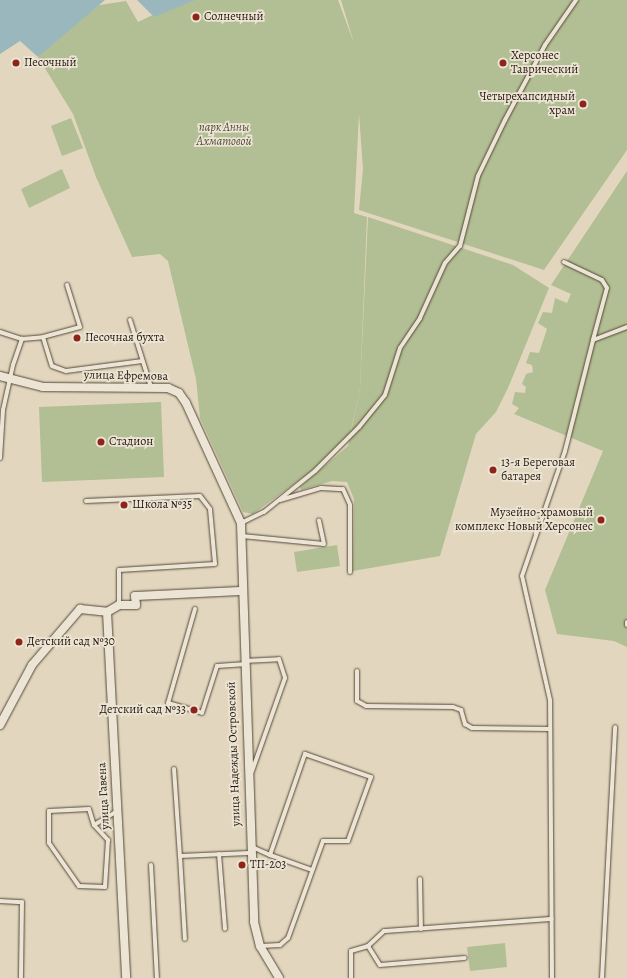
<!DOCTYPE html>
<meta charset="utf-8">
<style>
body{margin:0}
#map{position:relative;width:627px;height:978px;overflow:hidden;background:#e2d7be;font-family:Alegreya,serif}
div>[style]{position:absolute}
.green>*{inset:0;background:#b2be93}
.water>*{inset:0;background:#9ab7bd}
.roads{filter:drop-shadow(0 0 1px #564839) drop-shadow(0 0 1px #564839)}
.lane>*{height:4px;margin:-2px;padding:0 2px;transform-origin:2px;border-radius:2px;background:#ece5d5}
.street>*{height:8px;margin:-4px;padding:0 4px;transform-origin:4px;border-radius:4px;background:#ece5d5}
.dots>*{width:11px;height:11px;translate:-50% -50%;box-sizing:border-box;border:2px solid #ece5d5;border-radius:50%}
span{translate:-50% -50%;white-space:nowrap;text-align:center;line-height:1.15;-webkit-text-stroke:3.5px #ece5d5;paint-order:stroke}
.poi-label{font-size:12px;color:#27180d}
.left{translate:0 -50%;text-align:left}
.right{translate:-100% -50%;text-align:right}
.park-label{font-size:12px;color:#514a35;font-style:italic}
.street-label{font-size:12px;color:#27180d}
</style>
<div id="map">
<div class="green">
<i style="clip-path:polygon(184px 0,338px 0,354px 43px,341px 0,627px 0,627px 150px,544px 270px,359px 210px,363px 169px,359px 114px,354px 213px,367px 217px,360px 389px,350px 435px,313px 470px,253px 514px,243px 512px,200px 418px,196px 379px,168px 261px,160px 254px,132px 257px,96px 177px,73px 114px,38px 57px,93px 6px,126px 1px,138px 22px)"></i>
<i style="clip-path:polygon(71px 118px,83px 148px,62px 156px,51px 126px)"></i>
<i style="clip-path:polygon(62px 169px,70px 188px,29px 208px,21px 189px)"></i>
<i style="clip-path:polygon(627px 171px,627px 647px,614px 641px,557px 634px,545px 590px,603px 451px,514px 414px,519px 408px,512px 404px,515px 392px,525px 393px,526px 387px,522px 384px,526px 374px,533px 372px,532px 365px,526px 363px,530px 352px,539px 353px,547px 329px,538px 323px,543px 312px,552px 313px,555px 298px,567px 303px,571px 294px,551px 285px)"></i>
<i style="clip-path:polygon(368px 217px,513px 265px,549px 288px,508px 388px,496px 412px,476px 434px,440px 556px,353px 571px,354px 499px,347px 482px,332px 481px,301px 490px,300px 487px,348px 446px,360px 389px)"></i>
<i style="clip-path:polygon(161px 402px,164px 477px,42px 482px,39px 407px)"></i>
<i style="clip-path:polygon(337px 545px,340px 566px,297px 572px,294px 552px)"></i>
<i style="clip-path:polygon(505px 943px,507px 967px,470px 971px,467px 947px)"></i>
</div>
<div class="water">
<i style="clip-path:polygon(0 0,105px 0,38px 57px,20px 41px,0 54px)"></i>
<i style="clip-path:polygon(137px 0,195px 0,154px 17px)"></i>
</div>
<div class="roads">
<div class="lane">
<i style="left:564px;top:262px;width:42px;rotate:25.3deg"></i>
<i style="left:602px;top:280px;width:9px;rotate:58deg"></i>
<i style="left:607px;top:288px;width:54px;rotate:105.1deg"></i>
<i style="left:593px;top:340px;width:36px;rotate:-21deg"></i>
<i style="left:67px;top:285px;width:44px;rotate:72.8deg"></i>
<i style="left:80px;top:327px;width:38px;rotate:165deg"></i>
<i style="left:43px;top:337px;width:30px;rotate:73deg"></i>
<i style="left:52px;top:366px;width:15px;rotate:20deg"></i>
<i style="left:66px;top:371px;width:77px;rotate:-7.5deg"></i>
<i style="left:130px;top:320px;width:70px;rotate:72.6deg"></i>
<i style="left:0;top:332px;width:23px;rotate:18deg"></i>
<i style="left:0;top:458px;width:48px;rotate:-86.4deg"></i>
<i style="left:3px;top:410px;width:46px;rotate:-77.5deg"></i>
<i style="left:13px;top:365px;width:28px;rotate:-71deg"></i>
<i style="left:22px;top:339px;width:21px;rotate:-5deg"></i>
<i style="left:280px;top:500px;width:43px;rotate:-16.3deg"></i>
<i style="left:321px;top:488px;width:22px;rotate:3deg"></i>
<i style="left:343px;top:489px;width:17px;rotate:66deg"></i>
<i style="left:350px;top:505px;width:67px;rotate:90deg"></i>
<i style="left:86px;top:501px;width:114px;rotate:-2.5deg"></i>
<i style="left:200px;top:496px;width:16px;rotate:52deg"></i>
<i style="left:210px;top:509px;width:55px;rotate:84.8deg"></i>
<i style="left:215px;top:564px;width:96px;rotate:176.4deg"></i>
<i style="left:119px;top:570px;width:35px;rotate:90deg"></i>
<i style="left:241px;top:523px;width:25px;rotate:-26deg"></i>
<i style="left:264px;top:512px;width:65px;rotate:-38.8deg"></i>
<i style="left:315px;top:471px;width:62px;rotate:-45deg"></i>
<i style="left:359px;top:427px;width:41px;rotate:-50.9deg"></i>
<i style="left:385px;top:395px;width:49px;rotate:-72.3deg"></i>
<i style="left:400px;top:348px;width:36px;rotate:-56deg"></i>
<i style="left:420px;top:318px;width:60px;rotate:-65.6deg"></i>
<i style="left:445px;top:263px;width:23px;rotate:-49deg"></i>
<i style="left:460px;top:246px;width:72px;rotate:-75.6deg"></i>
<i style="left:478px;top:176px;width:62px;rotate:-64.3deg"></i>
<i style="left:505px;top:120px;width:85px;rotate:-61.9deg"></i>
<i style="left:545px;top:45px;width:55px;rotate:-55.4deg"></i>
<i style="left:242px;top:536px;width:82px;rotate:5.6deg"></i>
<i style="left:324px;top:544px;width:24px;rotate:-102deg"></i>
<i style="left:195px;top:609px;width:98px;rotate:106deg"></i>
<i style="left:168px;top:703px;width:35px;rotate:16deg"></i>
<i style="left:202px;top:713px;width:49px;rotate:-72.3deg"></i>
<i style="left:217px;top:666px;width:26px;rotate:-4deg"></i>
<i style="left:627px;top:622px;width:3px;rotate:90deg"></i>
<i style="left:244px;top:661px;width:35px;rotate:-3deg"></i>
<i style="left:279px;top:659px;width:20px;rotate:72deg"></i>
<i style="left:285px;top:678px;width:99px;rotate:109.5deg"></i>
<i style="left:357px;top:671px;width:30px;rotate:90deg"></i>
<i style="left:357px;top:701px;width:10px;rotate:29deg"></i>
<i style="left:366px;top:706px;width:87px;rotate:0.7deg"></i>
<i style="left:453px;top:707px;width:9px;rotate:21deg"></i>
<i style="left:461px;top:710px;width:15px;rotate:74deg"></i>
<i style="left:465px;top:724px;width:8px;rotate:30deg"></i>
<i style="left:472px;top:728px;width:78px;rotate:0.7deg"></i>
<i style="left:174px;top:769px;width:87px;rotate:86.1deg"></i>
<i style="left:180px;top:856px;width:69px;rotate:-2.5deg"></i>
<i style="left:94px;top:825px;width:21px;rotate:47deg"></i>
<i style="left:108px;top:840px;width:47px;rotate:93.7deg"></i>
<i style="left:105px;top:887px;width:26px;rotate:-178deg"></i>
<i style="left:79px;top:886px;width:52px;rotate:-124.9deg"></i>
<i style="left:49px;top:843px;width:32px;rotate:-90deg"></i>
<i style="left:49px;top:811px;width:40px;rotate:-2.9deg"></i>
<i style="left:89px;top:809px;width:17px;rotate:73deg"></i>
<i style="left:94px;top:825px;width:27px;rotate:-31deg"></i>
<i style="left:252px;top:847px;width:20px;rotate:24deg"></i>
<i style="left:270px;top:855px;width:107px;rotate:-70.9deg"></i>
<i style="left:305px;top:754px;width:70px;rotate:19.2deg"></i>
<i style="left:371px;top:777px;width:68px;rotate:109.8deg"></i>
<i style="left:348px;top:841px;width:25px;rotate:180deg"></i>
<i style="left:323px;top:841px;width:103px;rotate:109.8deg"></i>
<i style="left:288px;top:938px;width:11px;rotate:139deg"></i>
<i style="left:280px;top:945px;width:19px;rotate:177deg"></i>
<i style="left:219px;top:854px;width:75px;rotate:85.4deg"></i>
<i style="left:270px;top:855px;width:45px;rotate:19.7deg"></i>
<i style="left:180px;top:856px;width:83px;rotate:86.6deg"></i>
<i style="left:151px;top:865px;width:113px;rotate:87deg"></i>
<i style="left:420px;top:879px;width:50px;rotate:88.9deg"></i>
<i style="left:0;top:901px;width:22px;rotate:3deg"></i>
<i style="left:22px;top:902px;width:76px;rotate:90.8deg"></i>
<i style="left:368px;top:946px;width:22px;rotate:58deg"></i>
<i style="left:380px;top:965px;width:85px;rotate:-4.7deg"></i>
<i style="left:351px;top:978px;width:27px;rotate:-90deg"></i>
<i style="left:351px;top:951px;width:18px;rotate:-16deg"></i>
<i style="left:368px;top:946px;width:22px;rotate:-43deg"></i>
<i style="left:384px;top:931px;width:168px;rotate:-4.1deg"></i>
<i style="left:552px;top:978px;width:278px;rotate:-90.4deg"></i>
<i style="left:550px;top:700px;width:127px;rotate:-102.7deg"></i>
<i style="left:522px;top:576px;width:132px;rotate:-71deg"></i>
<i style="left:565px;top:451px;width:114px;rotate:-75.8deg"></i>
<i style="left:602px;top:978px;width:251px;rotate:-87deg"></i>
</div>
<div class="street">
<i style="left:0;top:376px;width:44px;rotate:14.3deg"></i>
<i style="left:43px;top:387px;width:125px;rotate:0.5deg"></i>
<i style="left:168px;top:388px;width:12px;rotate:24deg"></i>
<i style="left:179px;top:393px;width:12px;rotate:55deg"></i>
<i style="left:186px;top:403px;width:132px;rotate:65.4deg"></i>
<i style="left:241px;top:523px;width:399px;rotate:88.1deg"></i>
<i style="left:254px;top:922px;width:25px;rotate:76deg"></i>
<i style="left:260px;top:946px;width:37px;rotate:59deg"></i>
<i style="left:107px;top:612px;width:366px;rotate:87deg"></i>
<i style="left:0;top:725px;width:68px;rotate:-61.9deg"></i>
<i style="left:32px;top:665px;width:74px;rotate:-49.4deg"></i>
<i style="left:80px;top:609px;width:27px;rotate:6deg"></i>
<i style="left:107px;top:612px;width:14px;rotate:-30deg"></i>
<i style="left:119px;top:605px;width:17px"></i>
<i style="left:136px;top:605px;width:9px;rotate:-96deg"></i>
<i style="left:135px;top:596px;width:106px;rotate:-2.7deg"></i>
</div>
</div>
<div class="dots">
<i style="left:196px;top:17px;background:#8f2418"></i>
<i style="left:16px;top:63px;background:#8f2418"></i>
<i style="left:503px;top:63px;background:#8f2418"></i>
<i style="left:583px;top:104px;background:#8f2418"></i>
<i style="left:77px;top:338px;background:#8f2418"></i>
<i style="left:101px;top:442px;background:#8f2418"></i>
<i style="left:493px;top:470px;background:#8f2418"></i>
<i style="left:124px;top:505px;background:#8f2418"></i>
<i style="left:601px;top:520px;background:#8f2418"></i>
<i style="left:19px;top:642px;background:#8f2418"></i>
<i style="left:194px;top:710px;background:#8f2418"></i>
<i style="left:242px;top:865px;background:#8f2418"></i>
</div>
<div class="poi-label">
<span class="left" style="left:204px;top:17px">Солнечный</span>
<span class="left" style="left:511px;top:63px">Херсонес<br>Таврический</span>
<span class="left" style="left:24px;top:63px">Песочный</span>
<span class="right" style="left:575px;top:104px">Четырехапсидный<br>храм</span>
<span class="left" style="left:85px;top:338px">Песочная бухта</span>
<span class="left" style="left:109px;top:442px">Стадион</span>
<span class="left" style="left:501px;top:470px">13-я Береговая<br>батарея</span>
<span class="left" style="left:132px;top:505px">Школа №35</span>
<span class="right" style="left:593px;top:520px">Музейно-храмовый<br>комплекс Новый Херсонес</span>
<span class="left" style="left:27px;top:642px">Детский сад №30</span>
<span class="right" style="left:186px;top:710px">Детский сад №33</span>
<span class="left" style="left:250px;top:865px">ТП-203</span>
</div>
<div class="park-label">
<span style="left:224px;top:135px">парк Анны<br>Ахматовой</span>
</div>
<div class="street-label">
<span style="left:126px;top:376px;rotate:1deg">улица Ефремова</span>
<span style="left:234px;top:754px;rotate:-92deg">улица Надежды Островской</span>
<span style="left:104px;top:796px;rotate:-93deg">улица Гавена</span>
</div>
</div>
